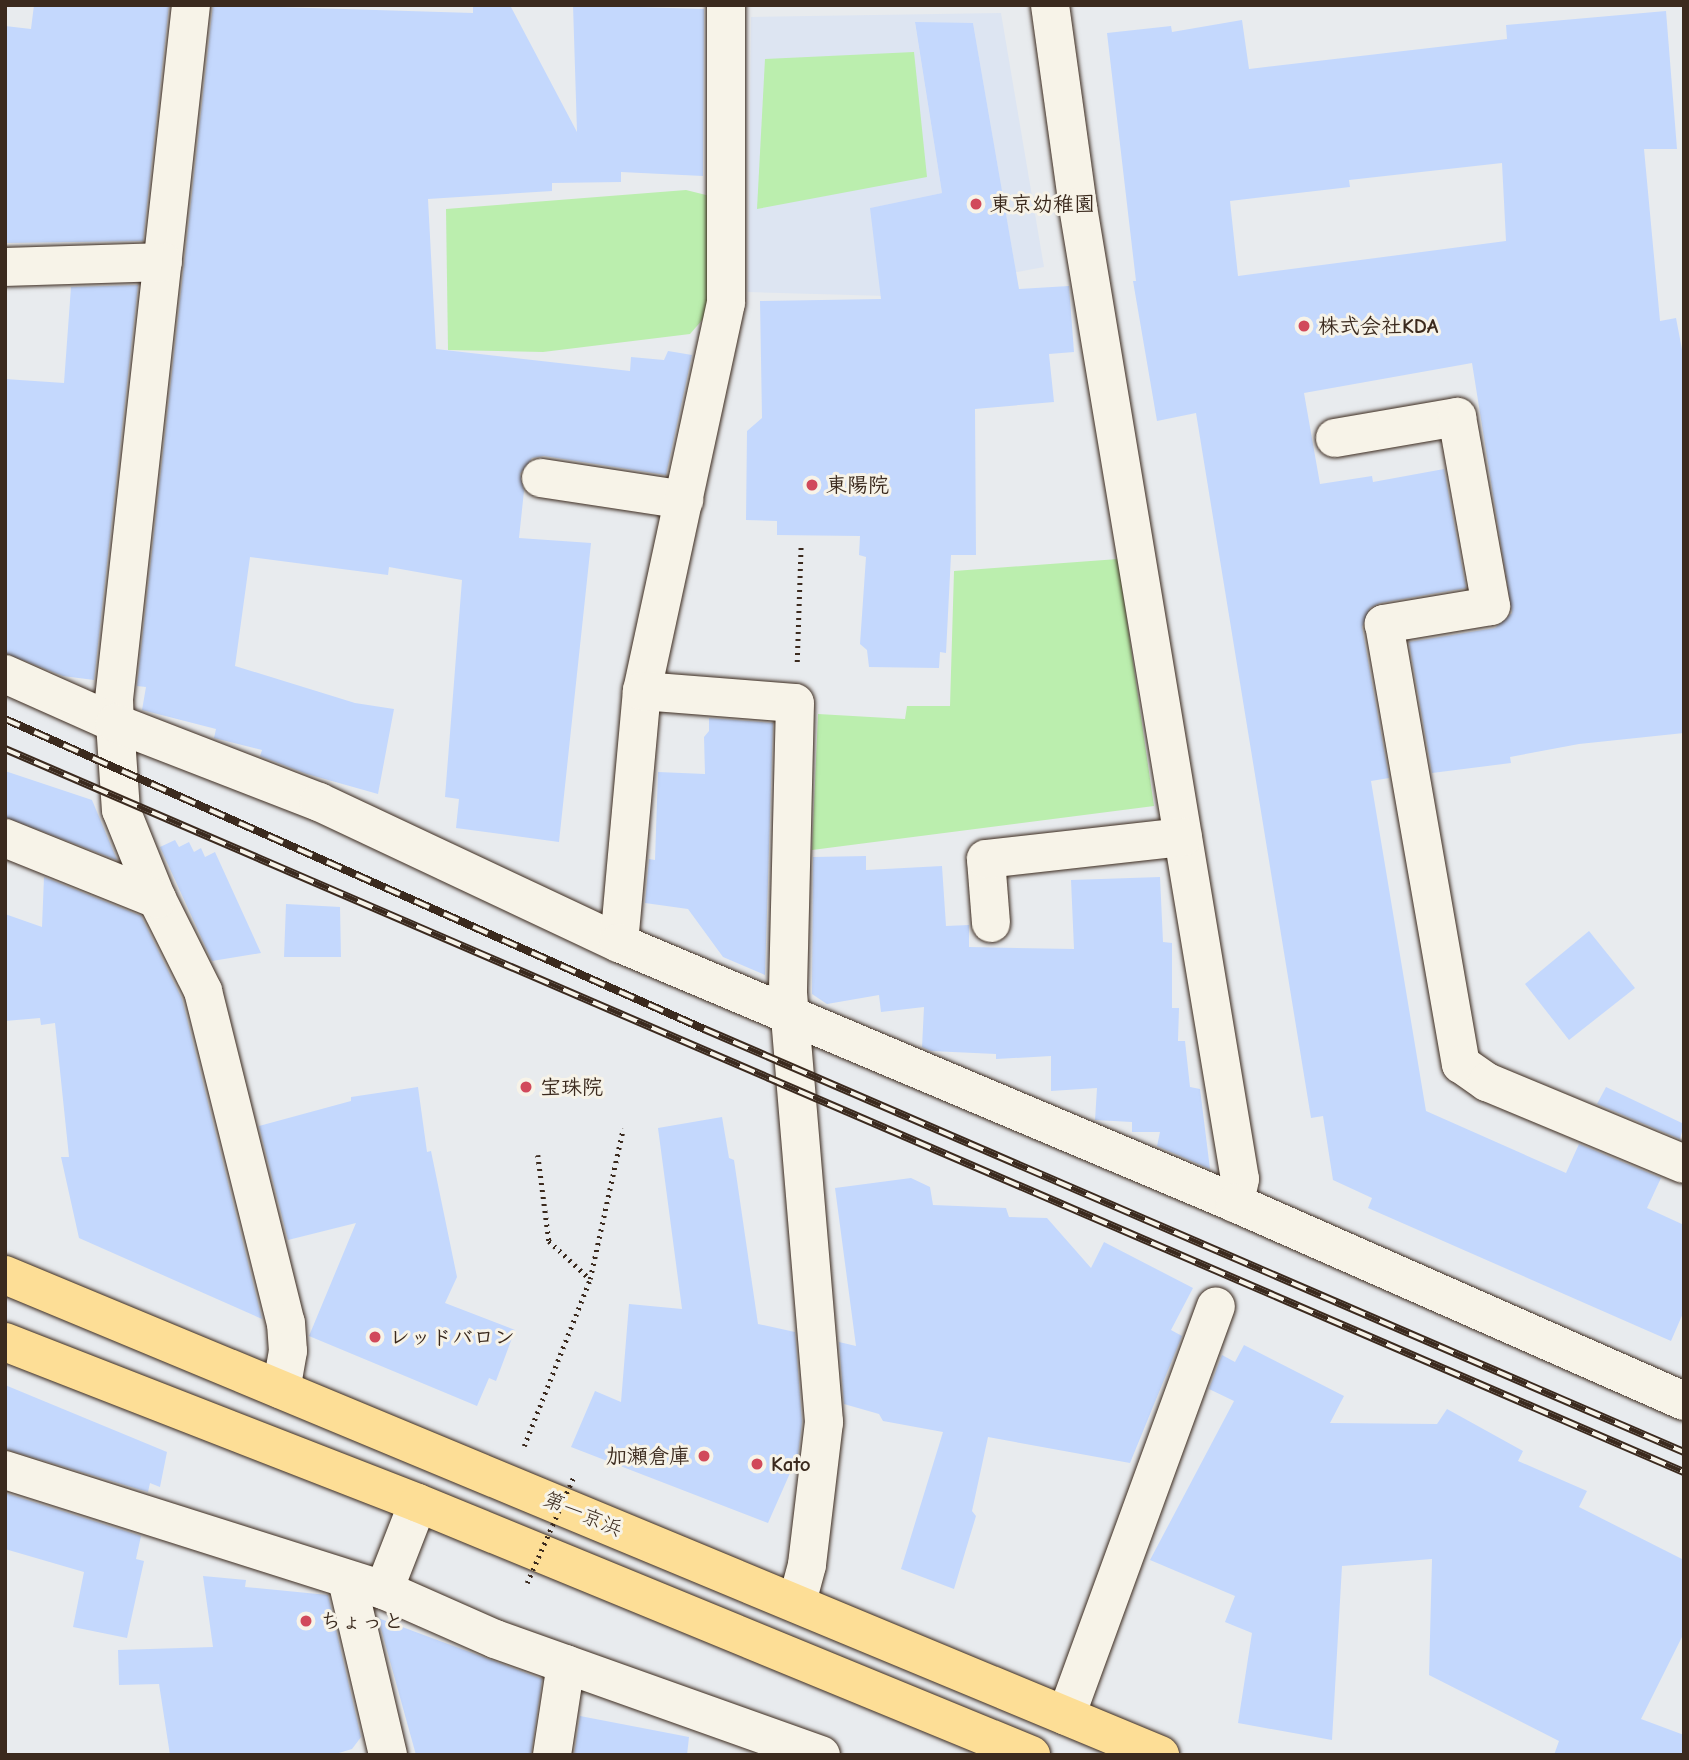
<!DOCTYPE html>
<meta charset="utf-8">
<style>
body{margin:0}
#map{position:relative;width:1689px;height:1760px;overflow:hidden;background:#e8ebee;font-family:"Comic Neue","Klee One",sans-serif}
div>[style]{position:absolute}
.built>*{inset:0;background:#dde5f2}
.green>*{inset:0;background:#bbeeae}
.building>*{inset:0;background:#c4d8fd}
.path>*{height:4.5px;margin-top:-2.25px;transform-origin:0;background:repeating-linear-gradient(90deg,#3b2a1e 0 2px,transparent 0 7px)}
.roads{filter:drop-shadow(0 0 2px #3b2a1e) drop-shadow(0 0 2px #3b2a1e)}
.minor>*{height:38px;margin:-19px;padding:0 19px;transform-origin:19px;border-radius:19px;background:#f7f3e8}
.highway>*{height:38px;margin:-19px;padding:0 19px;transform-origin:19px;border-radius:19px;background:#fdde96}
.rail>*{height:8px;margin-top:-4px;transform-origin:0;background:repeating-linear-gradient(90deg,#f7f3e8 0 16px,#3b2a1e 0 32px);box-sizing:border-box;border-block:2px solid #3b2a1e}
.path-bridge>*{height:4.5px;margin-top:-2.25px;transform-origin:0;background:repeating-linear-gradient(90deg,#3b2a1e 0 2px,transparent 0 7px)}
.dots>*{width:19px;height:19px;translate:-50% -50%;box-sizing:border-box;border:4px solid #f7f3e8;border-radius:50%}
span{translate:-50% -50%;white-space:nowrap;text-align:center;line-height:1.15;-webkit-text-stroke:6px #f7f3e8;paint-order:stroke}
.poi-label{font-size:21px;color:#3b2a1e;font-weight:700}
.left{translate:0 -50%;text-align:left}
.right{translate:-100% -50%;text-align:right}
.street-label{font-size:21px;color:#3b2a1e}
.frame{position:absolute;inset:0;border:7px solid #3b2a1e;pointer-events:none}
</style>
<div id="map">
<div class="built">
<i style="clip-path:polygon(evenodd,1001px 13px,1044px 267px,887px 296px,748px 292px,751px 17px,1001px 13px,915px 23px,973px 23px,1015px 267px,871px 208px,942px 193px,915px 23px)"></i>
</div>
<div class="green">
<i style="clip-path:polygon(914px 52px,927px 177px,757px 209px,765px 59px)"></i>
<i style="clip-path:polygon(686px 190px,710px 196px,711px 310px,690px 334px,543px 352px,448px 350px,446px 209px)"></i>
<i style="clip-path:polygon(1118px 559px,1154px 806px,812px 850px,818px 714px,905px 719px,907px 706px,950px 706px,954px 571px)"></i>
</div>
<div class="building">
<i style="clip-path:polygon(34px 5px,169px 5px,143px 241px,5px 243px,5px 26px,31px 29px)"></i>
<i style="clip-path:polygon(213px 5px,473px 13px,473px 7px,511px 7px,577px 132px,573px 5px,704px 9px,703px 176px,621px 172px,621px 182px,552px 183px,552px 191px,428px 199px,436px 349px,630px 371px,631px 357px,664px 360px,668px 351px,692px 355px,666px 475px,544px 456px,532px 458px,520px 474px,524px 491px,519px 538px,591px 543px,559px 842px,456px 828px,459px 799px,445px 797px,462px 580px,389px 567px,388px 575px,250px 557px,235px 666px,355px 703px,394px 709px,378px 794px,307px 774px,260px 756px,262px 750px,214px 738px,216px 729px,142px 710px,146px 687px,137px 686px)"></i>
<i style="clip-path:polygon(evenodd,1666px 11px,1677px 149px,1644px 149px,1660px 321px,1676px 318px,1684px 360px,1684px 733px,1579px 744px,1510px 757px,1511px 763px,1432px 773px,1409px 642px,1495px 628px,1512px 613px,1472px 363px,1304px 393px,1320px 484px,1372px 476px,1373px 482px,1444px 469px,1466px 588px,1380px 603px,1370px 608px,1362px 627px,1389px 778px,1371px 781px,1426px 1111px,1566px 1173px,1579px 1144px,1661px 1178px,1647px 1208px,1684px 1225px,1684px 1311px,1671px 1341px,1368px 1208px,1372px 1198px,1333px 1180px,1323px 1116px,1311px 1118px,1196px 413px,1157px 421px,1133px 281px,1136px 281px,1107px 33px,1171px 26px,1172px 32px,1242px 20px,1249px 69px,1507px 39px,1506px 25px,1666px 11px,1502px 163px,1506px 241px,1238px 276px,1230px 201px,1350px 187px,1349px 180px,1502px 163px)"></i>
<i style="clip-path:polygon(915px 22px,973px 23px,1019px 289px,1069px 286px,1074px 352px,1049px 354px,1054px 402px,975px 409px,976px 555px,951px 555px,946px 653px,940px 652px,939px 668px,869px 667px,867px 650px,860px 644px,866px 557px,859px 555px,860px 536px,777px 535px,777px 521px,746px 520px,747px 431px,762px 418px,760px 301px,881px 299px,870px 208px,942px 193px)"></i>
<i style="clip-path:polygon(138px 285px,94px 680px,63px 676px,5px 653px,5px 379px,64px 383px,71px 287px)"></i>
<i style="clip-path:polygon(709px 718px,773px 723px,765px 975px,723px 957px,688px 909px,645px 903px,649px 859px,655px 860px,658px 772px,705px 774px,704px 737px,709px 731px)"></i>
<i style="clip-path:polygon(5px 771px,92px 800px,117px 860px,5px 817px)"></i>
<i style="clip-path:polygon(175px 840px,179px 847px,189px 842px,194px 852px,201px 848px,205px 857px,215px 852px,261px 953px,212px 961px,160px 847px)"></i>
<i style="clip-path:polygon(866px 856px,866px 870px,942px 866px,946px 926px,969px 925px,969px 947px,1074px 949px,1071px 880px,1160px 877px,1163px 942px,1172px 943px,1172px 1008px,1179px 1008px,1178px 1041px,1185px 1041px,1190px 1087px,1200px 1089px,1210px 1169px,1157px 1146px,1160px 1132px,1132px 1132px,1132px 1122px,1095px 1120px,1097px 1088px,1051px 1091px,1051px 1056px,996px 1059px,996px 1054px,931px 1051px,922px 1047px,924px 1007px,881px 1012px,879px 995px,827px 1004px,812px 994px,813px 857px)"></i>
<i style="clip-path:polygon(44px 877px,141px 916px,182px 999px,262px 1319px,79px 1238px,61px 1157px,69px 1157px,55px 1023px,41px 1025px,40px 1018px,5px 1021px,5px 914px,42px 927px)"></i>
<i style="clip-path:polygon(286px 904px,340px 907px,341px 957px,284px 957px)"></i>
<i style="clip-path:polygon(1589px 931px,1635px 988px,1569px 1040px,1525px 984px)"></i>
<i style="clip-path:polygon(418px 1087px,427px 1152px,431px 1151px,457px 1277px,445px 1303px,515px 1330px,496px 1381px,489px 1378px,477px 1406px,309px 1336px,356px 1223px,288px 1240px,259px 1126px,351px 1101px,351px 1097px)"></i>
<i style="clip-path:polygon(1606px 1087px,1684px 1124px,1680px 1139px,1597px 1104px)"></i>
<i style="clip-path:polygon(722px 1117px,729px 1158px,734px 1160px,758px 1324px,795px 1332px,802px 1422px,798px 1455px,768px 1523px,571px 1447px,595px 1391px,621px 1402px,629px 1304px,682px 1309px,658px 1128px)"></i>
<i style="clip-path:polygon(911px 1178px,930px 1187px,933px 1205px,1006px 1208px,1009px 1217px,1047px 1218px,1091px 1268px,1104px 1242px,1193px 1288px,1171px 1330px,1182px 1336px,1130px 1463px,988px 1437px,972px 1511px,976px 1516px,954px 1589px,901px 1569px,943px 1432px,883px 1421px,879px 1414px,844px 1404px,839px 1342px,856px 1346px,835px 1188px)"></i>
<i style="clip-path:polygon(1244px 1345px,1344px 1396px,1330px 1423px,1437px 1424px,1447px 1409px,1523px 1451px,1518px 1461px,1587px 1491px,1579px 1507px,1684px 1560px,1684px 1633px,1641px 1719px,1684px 1735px,1684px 1755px,1554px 1755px,1559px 1741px,1429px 1675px,1432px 1559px,1342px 1566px,1332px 1740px,1238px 1723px,1252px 1633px,1225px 1622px,1235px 1596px,1150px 1560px,1234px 1401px,1209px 1389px,1222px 1355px,1235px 1362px)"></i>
<i style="clip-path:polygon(5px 1385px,167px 1452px,160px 1487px,150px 1483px,148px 1492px,5px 1449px)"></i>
<i style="clip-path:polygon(5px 1493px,141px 1536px,136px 1559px,144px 1561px,127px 1638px,73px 1627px,84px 1572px,5px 1549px)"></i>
<i style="clip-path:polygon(203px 1576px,246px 1580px,245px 1587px,328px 1595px,361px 1737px,352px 1749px,332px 1755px,170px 1755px,159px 1684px,119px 1685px,118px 1650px,213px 1647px)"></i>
<i style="clip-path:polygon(378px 1618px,542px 1679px,531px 1755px,416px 1755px)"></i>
<i style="clip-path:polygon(580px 1716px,689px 1737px,687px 1755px,574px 1755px)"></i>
</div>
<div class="path">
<i style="left:797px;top:662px;width:118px;rotate:-88.1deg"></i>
<i style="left:538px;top:1155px;width:87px;rotate:82.7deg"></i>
<i style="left:549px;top:1241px;width:54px;rotate:42.8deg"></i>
<i style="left:524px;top:1446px;width:180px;rotate:-68.4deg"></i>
<i style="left:590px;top:1279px;width:154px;rotate:-77.6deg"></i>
</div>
<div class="roads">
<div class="minor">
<i style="left:191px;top:5px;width:698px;rotate:96.33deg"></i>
<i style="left:114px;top:699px;width:24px;rotate:88deg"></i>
<i style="left:115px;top:723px;width:87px;rotate:86.1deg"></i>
<i style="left:121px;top:810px;width:96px;rotate:68deg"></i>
<i style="left:157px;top:899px;width:103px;rotate:63.4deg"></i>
<i style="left:203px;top:991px;width:342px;rotate:76deg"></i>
<i style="left:286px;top:1323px;width:28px;rotate:86deg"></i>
<i style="left:288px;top:1351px;width:39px;rotate:100deg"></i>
<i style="left:1050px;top:5px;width:204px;rotate:82.1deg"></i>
<i style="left:1078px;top:207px;width:985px;rotate:80.54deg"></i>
<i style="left:1240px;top:1179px;width:25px;rotate:102deg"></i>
<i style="left:5px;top:267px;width:158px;rotate:-1.8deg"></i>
<i style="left:1335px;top:438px;width:124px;rotate:-9.8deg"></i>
<i style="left:1457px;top:417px;width:192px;rotate:79.8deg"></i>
<i style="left:1491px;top:606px;width:109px;rotate:170.5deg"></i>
<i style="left:1384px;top:624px;width:447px;rotate:80.1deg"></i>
<i style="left:1461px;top:1064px;width:32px;rotate:35deg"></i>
<i style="left:1487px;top:1082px;width:213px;rotate:22.6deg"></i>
<i style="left:541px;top:478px;width:145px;rotate:8.7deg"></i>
<i style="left:5px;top:674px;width:120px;rotate:24deg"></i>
<i style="left:115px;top:723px;width:219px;rotate:21.2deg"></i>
<i style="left:319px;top:802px;width:331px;rotate:25.2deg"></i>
<i style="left:619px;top:943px;width:253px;rotate:-84.8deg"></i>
<i style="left:642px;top:691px;width:397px;rotate:-77.8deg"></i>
<i style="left:726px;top:303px;width:298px;rotate:-90deg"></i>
<i style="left:642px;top:691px;width:153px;rotate:4.5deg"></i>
<i style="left:795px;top:703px;width:290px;rotate:91.4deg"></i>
<i style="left:788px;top:993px;width:431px;rotate:85.2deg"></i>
<i style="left:824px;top:1422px;width:144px;rotate:96.8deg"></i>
<i style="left:807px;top:1565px;width:39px;rotate:105deg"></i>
<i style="left:5px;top:838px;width:164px;rotate:21.9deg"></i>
<i style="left:991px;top:923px;width:64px;rotate:-94.5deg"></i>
<i style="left:986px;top:859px;width:198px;rotate:-6.4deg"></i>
<i style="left:619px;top:943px;width:669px;rotate:22.88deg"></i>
<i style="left:1235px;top:1203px;width:491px;rotate:23.8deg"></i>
<i style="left:5px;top:1470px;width:398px;rotate:17.6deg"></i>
<i style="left:384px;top:1590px;width:121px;rotate:23.8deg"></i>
<i style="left:495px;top:1639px;width:346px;rotate:19.6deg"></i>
<i style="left:347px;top:1580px;width:180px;rotate:76.8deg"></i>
<i style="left:384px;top:1590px;width:93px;rotate:-68.7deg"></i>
<i style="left:1066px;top:1716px;width:436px;rotate:-69.9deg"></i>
<i style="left:552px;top:1755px;width:92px;rotate:-81.3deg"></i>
</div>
<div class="highway">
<i style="left:5px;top:1275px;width:1251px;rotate:22.57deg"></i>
<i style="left:5px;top:1342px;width:443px;rotate:21.3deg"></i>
<i style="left:418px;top:1503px;width:663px;rotate:22.35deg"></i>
</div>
</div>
<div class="rail">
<i style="left:5px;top:719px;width:765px;rotate:23.92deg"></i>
<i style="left:704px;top:1029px;width:1067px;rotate:23.35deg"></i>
<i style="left:5px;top:749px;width:1828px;rotate:23.3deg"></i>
</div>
<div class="path-bridge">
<i style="left:527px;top:1583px;width:117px;rotate:-66.3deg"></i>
</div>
<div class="dots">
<i style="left:976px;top:204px;background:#d1495b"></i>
<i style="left:1304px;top:326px;background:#d1495b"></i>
<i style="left:812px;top:485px;background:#d1495b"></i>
<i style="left:526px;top:1087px;background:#d1495b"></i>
<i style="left:375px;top:1337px;background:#d1495b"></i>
<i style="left:704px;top:1456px;background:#d1495b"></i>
<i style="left:757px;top:1464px;background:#d1495b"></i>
<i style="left:306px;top:1621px;background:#d1495b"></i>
</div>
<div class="poi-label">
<span class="left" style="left:990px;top:204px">東京幼稚園</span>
<span class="left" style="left:1318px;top:326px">株式会社KDA</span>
<span class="left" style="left:826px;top:485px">東陽院</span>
<span class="left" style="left:540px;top:1087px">宝珠院</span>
<span class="left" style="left:389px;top:1337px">レッドバロン</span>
<span class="right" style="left:690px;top:1456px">加瀬倉庫</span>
<span class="left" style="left:771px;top:1464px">Kato</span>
<span class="left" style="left:320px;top:1621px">ちょっと</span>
</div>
<div class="street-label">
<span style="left:583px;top:1514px;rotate:23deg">第一京浜</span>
</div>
<div class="frame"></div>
</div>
